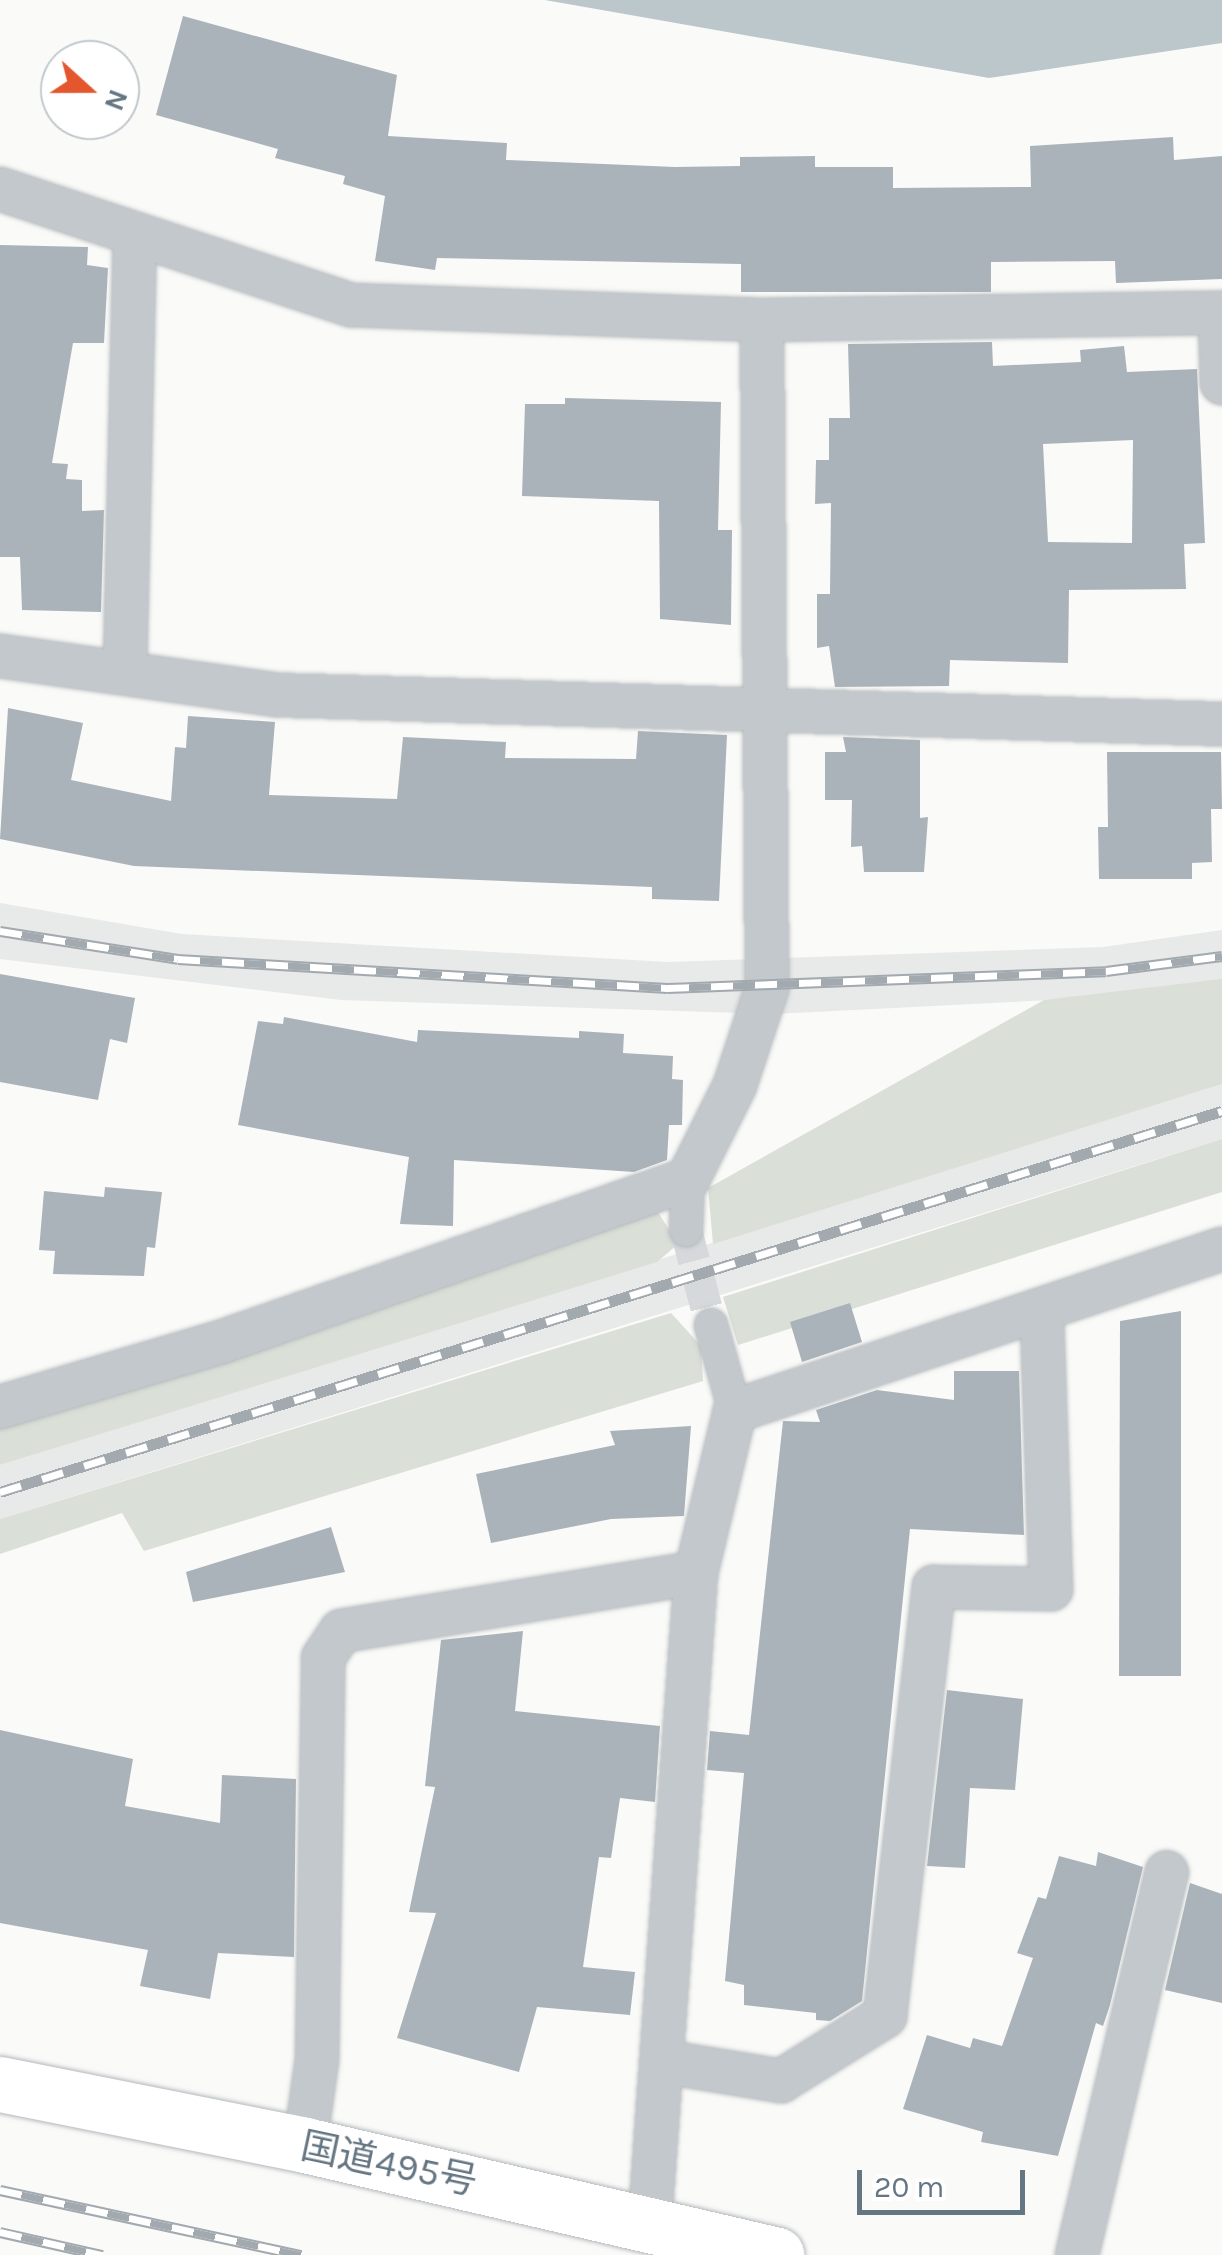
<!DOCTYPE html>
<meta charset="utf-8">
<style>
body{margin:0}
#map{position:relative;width:1222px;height:2255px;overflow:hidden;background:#fafaf8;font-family:Karla,"Noto Sans JP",sans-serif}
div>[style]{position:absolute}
.built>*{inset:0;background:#e8e9e9}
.green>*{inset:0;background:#dadfd7}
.water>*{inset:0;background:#bbc7cb}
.building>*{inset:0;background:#aab3b9}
.pedestrian-tunnel>*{height:32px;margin-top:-16px;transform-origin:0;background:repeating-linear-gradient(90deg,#d5d9db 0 32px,transparent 0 48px)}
.roads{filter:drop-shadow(0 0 2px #b4b9bd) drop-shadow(0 0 2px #b4b9bd)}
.pedestrian>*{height:32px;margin:-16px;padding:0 16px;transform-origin:16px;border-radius:16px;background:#c3c8cc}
.minor>*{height:42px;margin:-21px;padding:0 21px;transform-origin:21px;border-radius:21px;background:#c3c8cc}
.trunk>*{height:55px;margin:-27.5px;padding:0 27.5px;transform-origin:27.5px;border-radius:27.5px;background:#fff}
.rail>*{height:11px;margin-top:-5.5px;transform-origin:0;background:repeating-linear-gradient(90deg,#fff 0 22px,#a2aab0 0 44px);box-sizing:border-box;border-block:2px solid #a2aab0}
span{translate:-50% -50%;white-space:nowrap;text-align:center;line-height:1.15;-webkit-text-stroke:10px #fff;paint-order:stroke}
.street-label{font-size:38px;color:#657683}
.north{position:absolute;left:40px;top:40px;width:100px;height:100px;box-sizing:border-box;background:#fff;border:2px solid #c1c8cd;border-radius:50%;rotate:111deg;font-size:28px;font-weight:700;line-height:40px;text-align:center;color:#657683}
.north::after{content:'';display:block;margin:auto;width:35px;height:45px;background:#e4572e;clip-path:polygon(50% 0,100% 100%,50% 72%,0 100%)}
.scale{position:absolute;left:857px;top:2170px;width:168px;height:45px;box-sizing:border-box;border:5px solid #657683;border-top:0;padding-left:12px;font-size:30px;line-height:35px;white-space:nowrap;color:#657683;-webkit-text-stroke:8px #fff;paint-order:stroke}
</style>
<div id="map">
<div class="built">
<i style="clip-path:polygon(0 903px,182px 934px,668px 962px,1103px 947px,1222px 930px,1222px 983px,1109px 997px,775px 1014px,341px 1000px,0 959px)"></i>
<i style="clip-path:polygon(1222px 1084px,1222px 1139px,0 1519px,0 1465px)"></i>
</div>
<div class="green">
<i style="clip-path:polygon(1222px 979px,1222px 1084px,713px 1244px,708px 1188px,1044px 1000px)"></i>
<i style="clip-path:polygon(1222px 1139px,1222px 1192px,738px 1345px,723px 1297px)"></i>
<i style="clip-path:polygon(651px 1201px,678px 1244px,657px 1262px,0 1465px,0 1423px)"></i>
<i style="clip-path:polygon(671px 1313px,701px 1346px,703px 1381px,144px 1551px,122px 1513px,0 1554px,0 1519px)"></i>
</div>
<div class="water">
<i style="clip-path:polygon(545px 0,1222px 0,1222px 43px,989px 78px)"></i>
</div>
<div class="building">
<i style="clip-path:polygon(183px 16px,397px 75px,388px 136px,507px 143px,506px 160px,675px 167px,740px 166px,740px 157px,815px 156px,815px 167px,893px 167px,893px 188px,1031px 187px,1030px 146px,1173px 137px,1174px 160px,1222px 156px,1222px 279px,1116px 283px,1115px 261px,991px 262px,991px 292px,741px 292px,741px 264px,437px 258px,435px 270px,375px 261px,385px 196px,343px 184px,345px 176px,275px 158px,278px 149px,156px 115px)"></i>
<i style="clip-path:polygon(0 245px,88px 247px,87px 265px,108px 268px,104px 343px,73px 343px,52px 463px,68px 464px,66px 479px,82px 480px,82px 511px,104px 510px,101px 612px,22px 610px,20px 557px,0 557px)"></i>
<i style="clip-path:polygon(evenodd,992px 342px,993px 366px,1081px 362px,1080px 350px,1124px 346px,1127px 372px,1197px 369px,1205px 543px,1184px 544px,1186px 589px,1069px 590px,1068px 663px,950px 660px,949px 686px,835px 687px,829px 646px,817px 648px,817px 594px,830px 594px,831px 503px,815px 504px,816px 460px,829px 460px,829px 418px,850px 418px,848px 344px,992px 342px,1133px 440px,1132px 543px,1048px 542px,1043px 444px,1133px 440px)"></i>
<i style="clip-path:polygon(565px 398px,721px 402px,718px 530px,732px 530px,731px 625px,660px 619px,659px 501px,522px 496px,525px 404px,565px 404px)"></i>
<i style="clip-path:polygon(8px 708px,83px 723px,71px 780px,171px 801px,175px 747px,186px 748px,188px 716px,275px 722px,269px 795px,397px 799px,403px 737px,506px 742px,505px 758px,636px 759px,638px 731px,727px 735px,719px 901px,652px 899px,652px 887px,134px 866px,0 839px)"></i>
<i style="clip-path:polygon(843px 737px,920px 740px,920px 818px,928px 817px,924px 872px,864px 872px,862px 846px,851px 847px,852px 800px,825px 800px,825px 752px,846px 752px)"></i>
<i style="clip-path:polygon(1107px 752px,1221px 752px,1222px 809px,1211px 809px,1212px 862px,1192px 863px,1192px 879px,1099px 879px,1098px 827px,1108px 827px)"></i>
<i style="clip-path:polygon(0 974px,135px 998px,127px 1043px,110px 1039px,98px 1100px,0 1082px)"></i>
<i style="clip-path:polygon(284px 1017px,417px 1042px,418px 1030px,579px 1038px,579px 1031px,624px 1034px,623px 1053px,673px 1056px,672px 1079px,683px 1080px,682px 1125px,669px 1125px,667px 1160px,634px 1172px,454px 1160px,453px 1226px,400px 1224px,409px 1157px,238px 1125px,258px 1021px,283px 1024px)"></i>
<i style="clip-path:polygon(105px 1187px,162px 1192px,155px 1248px,147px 1247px,144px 1276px,53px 1274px,55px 1251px,39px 1250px,44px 1191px,104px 1197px)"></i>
<i style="clip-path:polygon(850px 1303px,862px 1342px,802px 1362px,790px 1322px)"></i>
<i style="clip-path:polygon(1181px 1311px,1181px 1676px,1119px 1676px,1120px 1321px)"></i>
<i style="clip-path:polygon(954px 1371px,1019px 1371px,1024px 1535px,910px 1529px,862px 2001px,830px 2021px,816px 2020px,816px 2013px,744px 2005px,744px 1985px,725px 1981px,744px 1773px,707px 1770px,710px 1731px,749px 1735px,783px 1421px,820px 1422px,816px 1410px,877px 1390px,954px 1400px)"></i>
<i style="clip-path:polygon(691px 1426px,684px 1516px,611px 1519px,491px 1543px,476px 1474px,615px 1445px,610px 1431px)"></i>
<i style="clip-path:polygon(331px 1527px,345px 1572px,193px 1602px,186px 1572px)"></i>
<i style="clip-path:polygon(523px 1631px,515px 1711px,660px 1726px,655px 1802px,620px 1798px,611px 1858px,599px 1857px,583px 1967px,635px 1972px,630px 2015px,537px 2007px,519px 2072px,397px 2038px,436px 1913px,409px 1912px,435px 1787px,425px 1786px,441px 1640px)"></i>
<i style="clip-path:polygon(947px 1690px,1023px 1699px,1015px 1790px,970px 1788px,965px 1868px,927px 1866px)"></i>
<i style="clip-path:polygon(0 1730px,133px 1759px,125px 1806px,220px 1823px,222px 1775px,296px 1779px,294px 1957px,218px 1953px,210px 1999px,140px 1986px,148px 1950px,0 1923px)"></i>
<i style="clip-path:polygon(1098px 1852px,1143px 1867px,1110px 2005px,1103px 2026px,1096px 2023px,1058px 2156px,981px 2142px,983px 2132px,903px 2109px,927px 2035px,970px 2048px,973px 2038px,1002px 2046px,1033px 1958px,1017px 1953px,1038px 1897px,1046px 1899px,1059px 1856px,1096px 1866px)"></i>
<i style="clip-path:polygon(1190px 1883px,1222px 1894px,1222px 2003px,1165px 1990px)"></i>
</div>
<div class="pedestrian-tunnel">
<i style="left:686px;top:1230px;width:98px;rotate:75.3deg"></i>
</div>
<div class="roads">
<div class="pedestrian">
<i style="left:686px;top:1230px;width:51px;rotate:-87.8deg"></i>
<i style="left:711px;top:1325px;width:89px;rotate:74.4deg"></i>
</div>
<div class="minor">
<i style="left:0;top:189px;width:370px;rotate:18.3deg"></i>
<i style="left:351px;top:305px;width:411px;rotate:2.1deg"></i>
<i style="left:762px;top:320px;width:460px;rotate:-0.9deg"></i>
<i style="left:1220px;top:313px;width:70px;rotate:88.4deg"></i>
<i style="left:0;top:656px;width:280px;rotate:8deg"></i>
<i style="left:277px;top:695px;width:945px;rotate:1.76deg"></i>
<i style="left:125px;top:671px;width:437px;rotate:-88.7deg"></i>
<i style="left:0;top:1407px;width:230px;rotate:-16.4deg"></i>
<i style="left:221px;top:1342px;width:495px;rotate:-19.2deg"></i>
<i style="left:688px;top:1179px;width:105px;rotate:-63.4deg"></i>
<i style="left:735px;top:1085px;width:102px;rotate:-71.7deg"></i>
<i style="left:767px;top:988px;width:668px;rotate:-90.43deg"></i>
<i style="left:665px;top:2062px;width:118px;rotate:9.3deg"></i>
<i style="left:781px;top:2081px;width:123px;rotate:-32deg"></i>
<i style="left:885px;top:2016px;width:432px;rotate:-83.5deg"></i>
<i style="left:934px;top:1587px;width:117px;rotate:1deg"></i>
<i style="left:1051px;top:1589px;width:277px;rotate:-91.9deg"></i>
<i style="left:305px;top:2145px;width:86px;rotate:-82deg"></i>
<i style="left:317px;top:2060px;width:402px;rotate:-89.1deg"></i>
<i style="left:323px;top:1658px;width:32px;rotate:-56deg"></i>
<i style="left:341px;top:1631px;width:360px;rotate:-9.3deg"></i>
<i style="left:650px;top:2221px;width:650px;rotate:-85.94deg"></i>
<i style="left:696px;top:1573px;width:167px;rotate:-76.5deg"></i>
<i style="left:735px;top:1411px;width:513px;rotate:-18.4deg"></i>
<i style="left:1077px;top:2255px;width:393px;rotate:-76.8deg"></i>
</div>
<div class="trunk">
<i style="left:0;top:2084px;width:311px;rotate:11.3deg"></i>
<i style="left:305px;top:2145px;width:484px;rotate:13.1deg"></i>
</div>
</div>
<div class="rail">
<i style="left:0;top:931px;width:180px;rotate:8.9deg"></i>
<i style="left:178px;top:959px;width:490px;rotate:3.4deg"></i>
<i style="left:667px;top:988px;width:439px;rotate:-2.2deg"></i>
<i style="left:1106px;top:971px;width:117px;rotate:-7.4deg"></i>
<i style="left:0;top:1492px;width:1280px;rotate:-17.32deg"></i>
<i style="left:0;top:2190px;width:308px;rotate:12.2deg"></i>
<i style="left:0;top:2232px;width:105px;rotate:12.7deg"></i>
</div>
<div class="street-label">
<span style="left:389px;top:2164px;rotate:12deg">国道495号</span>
</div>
<div class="north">N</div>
<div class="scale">20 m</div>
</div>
